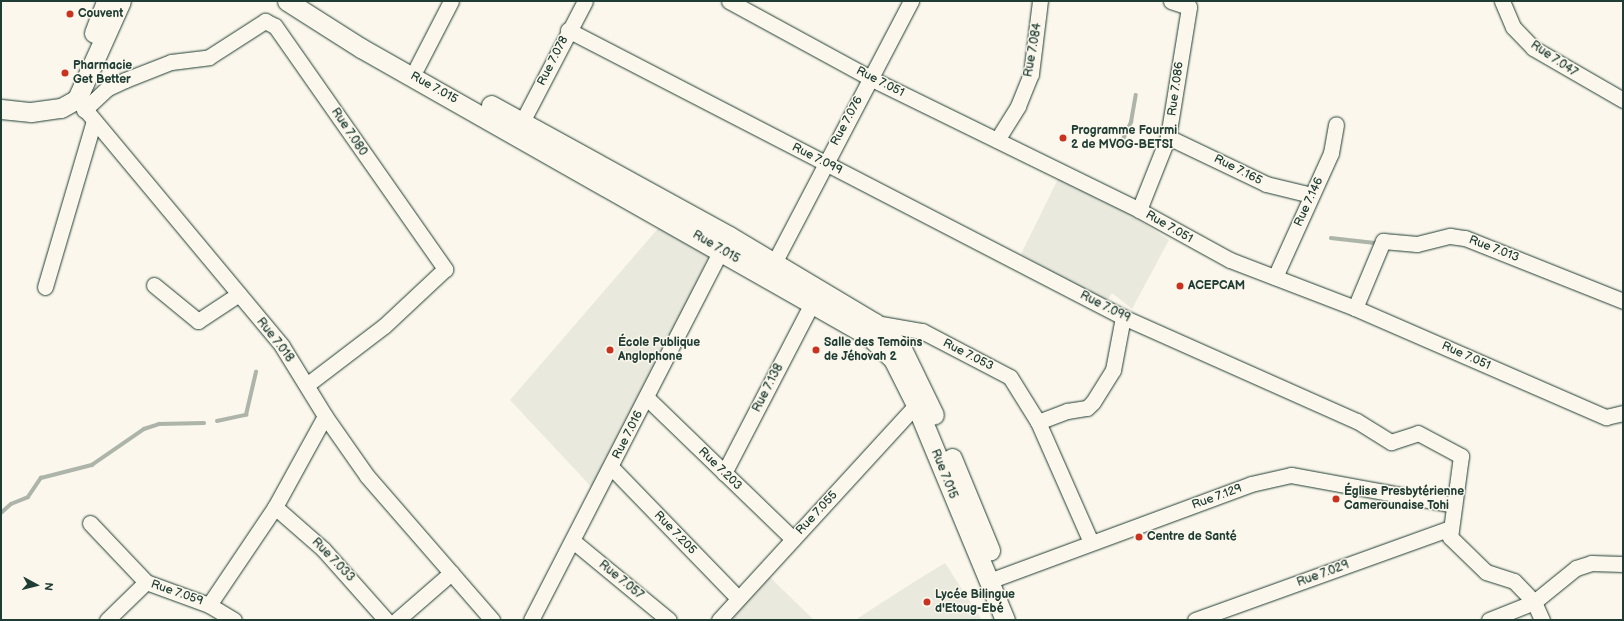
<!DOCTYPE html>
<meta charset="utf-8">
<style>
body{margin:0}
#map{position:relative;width:1624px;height:621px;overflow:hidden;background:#fbf7ec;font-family:"Balsamiq Sans",sans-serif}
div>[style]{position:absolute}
.built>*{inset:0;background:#eae9de}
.stream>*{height:3.5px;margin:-1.75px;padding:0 1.75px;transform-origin:1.75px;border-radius:1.75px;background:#adb4aa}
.roads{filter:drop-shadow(0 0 1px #1f3d34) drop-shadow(0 0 1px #1f3d34)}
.minor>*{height:15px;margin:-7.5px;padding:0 7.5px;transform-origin:7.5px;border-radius:7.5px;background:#fbf7ec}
.major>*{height:19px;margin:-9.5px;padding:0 9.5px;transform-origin:9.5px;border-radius:9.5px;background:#fbf7ec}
.dots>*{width:11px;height:11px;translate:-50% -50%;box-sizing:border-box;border:2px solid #fbf7ec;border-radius:50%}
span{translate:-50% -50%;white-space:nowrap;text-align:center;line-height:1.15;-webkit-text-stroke:3px #fbf7ec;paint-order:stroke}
.poi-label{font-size:12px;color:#1f3d34;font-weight:700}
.left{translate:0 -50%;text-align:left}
.street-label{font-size:12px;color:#1f3d34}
.frame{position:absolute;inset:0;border:2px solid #1f3d34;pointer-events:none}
.north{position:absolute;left:16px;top:565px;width:40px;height:40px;-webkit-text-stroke:3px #fbf7ec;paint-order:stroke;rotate:97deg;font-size:11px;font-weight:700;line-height:16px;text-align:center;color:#1f3d34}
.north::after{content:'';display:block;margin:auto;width:14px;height:18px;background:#1f3d34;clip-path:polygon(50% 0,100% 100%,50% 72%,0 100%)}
</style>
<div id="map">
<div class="built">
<i style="clip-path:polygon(1059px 177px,1108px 200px,1169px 240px,1132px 309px,1112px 293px,1106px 303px,1021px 254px)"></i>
<i style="clip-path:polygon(661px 225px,711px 252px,597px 493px,510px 400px)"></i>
<i style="clip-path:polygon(945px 563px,982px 620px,855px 620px,917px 580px)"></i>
<i style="clip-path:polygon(769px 576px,783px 590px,814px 620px,725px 620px)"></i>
</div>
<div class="stream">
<i style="left:1119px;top:148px;width:29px;rotate:-65deg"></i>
<i style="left:1131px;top:122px;width:27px;rotate:-80deg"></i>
<i style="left:1331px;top:238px;width:44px;rotate:6.5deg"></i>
<i style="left:217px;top:421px;width:30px;rotate:-12deg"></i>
<i style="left:246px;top:415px;width:44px;rotate:-76.9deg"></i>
<i style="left:1px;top:513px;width:13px;rotate:-42deg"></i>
<i style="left:11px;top:504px;width:18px;rotate:-22deg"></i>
<i style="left:28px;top:497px;width:23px;rotate:-56deg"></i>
<i style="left:41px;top:478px;width:53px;rotate:-14.3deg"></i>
<i style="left:92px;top:465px;width:63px;rotate:-34.7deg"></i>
<i style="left:144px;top:429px;width:16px;rotate:-18deg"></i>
<i style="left:159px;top:424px;width:45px;rotate:-1.3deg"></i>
</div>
<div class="roads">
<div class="minor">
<i style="left:729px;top:1px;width:161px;rotate:28.6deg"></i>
<i style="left:870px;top:78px;width:300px;rotate:26.1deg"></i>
<i style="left:1139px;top:210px;width:104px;rotate:28.8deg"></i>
<i style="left:1230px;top:260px;width:134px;rotate:21deg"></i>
<i style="left:1355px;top:308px;width:274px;rotate:23.5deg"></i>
<i style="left:1606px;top:417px;width:17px;rotate:-13deg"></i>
<i style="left:1502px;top:1px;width:28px;rotate:67deg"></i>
<i style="left:1513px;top:27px;width:29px;rotate:46deg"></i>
<i style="left:1533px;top:48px;width:104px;rotate:30deg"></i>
<i style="left:568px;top:30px;width:625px;rotate:27.34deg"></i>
<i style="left:1123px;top:317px;width:256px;rotate:24deg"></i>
<i style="left:1357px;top:421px;width:40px;rotate:32deg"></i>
<i style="left:1391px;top:442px;width:28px;rotate:-18deg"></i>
<i style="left:1418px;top:433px;width:49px;rotate:28.1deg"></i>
<i style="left:1461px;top:456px;width:82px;rotate:97.7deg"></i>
<i style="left:1450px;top:537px;width:50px;rotate:44.2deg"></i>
<i style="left:1486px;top:572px;width:29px;rotate:18deg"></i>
<i style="left:1514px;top:581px;width:29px;rotate:46deg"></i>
<i style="left:1534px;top:602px;width:20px;rotate:66deg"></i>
<i style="left:417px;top:67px;width:74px;rotate:-62.7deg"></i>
<i style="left:79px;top:102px;width:317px;rotate:50.2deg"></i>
<i style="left:282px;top:346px;width:82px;rotate:58.4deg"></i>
<i style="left:325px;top:416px;width:104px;rotate:118.8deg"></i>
<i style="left:275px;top:507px;width:118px;rotate:124deg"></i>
<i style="left:84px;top:110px;width:33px;rotate:-43deg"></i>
<i style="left:108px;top:88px;width:19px;rotate:-25deg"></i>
<i style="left:125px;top:80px;width:49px;rotate:-21.4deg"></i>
<i style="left:171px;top:62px;width:38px;rotate:-7deg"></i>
<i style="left:209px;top:57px;width:67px;rotate:-32.7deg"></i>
<i style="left:265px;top:21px;width:11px;rotate:27deg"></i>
<i style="left:275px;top:26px;width:297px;rotate:55deg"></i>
<i style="left:445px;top:269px;width:83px;rotate:136.9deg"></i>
<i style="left:384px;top:326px;width:96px;rotate:142.7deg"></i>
<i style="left:522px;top:122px;width:136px;rotate:-62.5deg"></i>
<i style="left:1168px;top:137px;width:109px;rotate:25.6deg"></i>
<i style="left:1266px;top:184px;width:46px;rotate:13.7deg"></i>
<i style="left:997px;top:140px;width:40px;rotate:-58deg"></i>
<i style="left:1018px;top:106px;width:35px;rotate:-68deg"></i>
<i style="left:1031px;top:74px;width:74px;rotate:-83deg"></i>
<i style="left:1139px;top:210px;width:79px;rotate:-68.3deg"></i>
<i style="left:1168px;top:137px;width:132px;rotate:-80.8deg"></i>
<i style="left:1189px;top:7px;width:19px;rotate:-162deg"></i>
<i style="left:774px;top:263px;width:296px;rotate:-62.4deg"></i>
<i style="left:1275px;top:277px;width:136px;rotate:-65.7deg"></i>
<i style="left:1331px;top:153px;width:29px;rotate:-80deg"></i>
<i style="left:154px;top:285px;width:57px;rotate:39.3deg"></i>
<i style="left:198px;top:321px;width:49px;rotate:-33.4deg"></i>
<i style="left:45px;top:287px;width:173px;rotate:-73.6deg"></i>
<i style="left:1355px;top:308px;width:73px;rotate:-67.3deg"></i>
<i style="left:1383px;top:241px;width:34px;rotate:5deg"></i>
<i style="left:1417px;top:244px;width:34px;rotate:-14deg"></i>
<i style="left:1450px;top:236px;width:15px;rotate:8deg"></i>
<i style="left:1465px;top:238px;width:170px;rotate:21.7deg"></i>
<i style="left:875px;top:323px;width:48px;rotate:9.7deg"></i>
<i style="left:922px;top:331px;width:99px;rotate:27.6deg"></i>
<i style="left:1010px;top:377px;width:53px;rotate:58.1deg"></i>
<i style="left:1038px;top:422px;width:131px;rotate:66.2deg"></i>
<i style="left:647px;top:398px;width:203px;rotate:44deg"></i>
<i style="left:325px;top:416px;width:73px;rotate:55deg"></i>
<i style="left:367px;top:476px;width:191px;rotate:49deg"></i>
<i style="left:1038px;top:422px;width:31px;rotate:-21deg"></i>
<i style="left:1067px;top:411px;width:20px;rotate:-9deg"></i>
<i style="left:1087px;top:408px;width:8px;rotate:-45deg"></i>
<i style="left:1093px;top:402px;width:38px;rotate:-58deg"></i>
<i style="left:1113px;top:370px;width:54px;rotate:-79.3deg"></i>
<i style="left:612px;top:468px;width:181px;rotate:45.9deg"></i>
<i style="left:724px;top:473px;width:191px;rotate:-62.6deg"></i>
<i style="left:275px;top:507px;width:64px;rotate:41.2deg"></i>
<i style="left:323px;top:549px;width:95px;rotate:48.4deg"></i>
<i style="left:90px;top:523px;width:81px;rotate:46.5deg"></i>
<i style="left:573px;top:541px;width:124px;rotate:39.5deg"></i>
<i style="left:989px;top:581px;width:279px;rotate:-20.3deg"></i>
<i style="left:1251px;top:484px;width:41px;rotate:-12.7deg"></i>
<i style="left:1291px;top:475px;width:166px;rotate:10.4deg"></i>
<i style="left:107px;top:620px;width:54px;rotate:-44.3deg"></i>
<i style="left:146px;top:582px;width:67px;rotate:20.1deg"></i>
<i style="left:209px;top:605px;width:29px;rotate:31deg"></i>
<i style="left:397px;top:620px;width:72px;rotate:-41deg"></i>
<i style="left:531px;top:620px;width:417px;rotate:-62.8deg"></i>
<i style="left:719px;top:620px;width:292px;rotate:-47.5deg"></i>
<i style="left:1195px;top:620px;width:272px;rotate:-19.8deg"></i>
<i style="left:1489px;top:620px;width:48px;rotate:-21.8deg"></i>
<i style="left:1534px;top:602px;width:54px;rotate:-39deg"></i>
<i style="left:1576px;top:568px;width:16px;rotate:-18deg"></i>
<i style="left:1591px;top:563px;width:32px;rotate:2deg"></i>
</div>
<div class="major">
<i style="left:287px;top:1px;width:88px;rotate:32.4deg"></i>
<i style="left:361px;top:48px;width:584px;rotate:29.55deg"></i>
<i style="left:869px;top:336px;width:33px;rotate:44deg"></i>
<i style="left:893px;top:359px;width:51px;rotate:63.4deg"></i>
<i style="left:916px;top:405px;width:233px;rotate:67.5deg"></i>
<i style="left:94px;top:33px;width:34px;rotate:-69deg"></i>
<i style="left:491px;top:105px;width:272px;rotate:28.8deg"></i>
<i style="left:729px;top:236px;width:170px;rotate:30.8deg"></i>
<i style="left:875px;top:323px;width:37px;rotate:44deg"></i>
<i style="left:902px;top:349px;width:73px;rotate:64.1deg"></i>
<i style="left:1px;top:109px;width:30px;rotate:6deg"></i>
<i style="left:31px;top:112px;width:30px;rotate:-8deg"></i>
<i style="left:61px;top:108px;width:18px;rotate:-29deg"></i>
<i style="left:77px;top:99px;width:107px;rotate:-65.8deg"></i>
<i style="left:952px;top:458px;width:100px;rotate:67.6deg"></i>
</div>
</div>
<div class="dots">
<i style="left:70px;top:14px;background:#c8321e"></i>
<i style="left:65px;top:73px;background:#c8321e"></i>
<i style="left:1063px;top:138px;background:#c8321e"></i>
<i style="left:1180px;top:286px;background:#c8321e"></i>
<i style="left:610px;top:350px;background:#c8321e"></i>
<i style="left:816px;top:350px;background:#c8321e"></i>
<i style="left:1336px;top:499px;background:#c8321e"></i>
<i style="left:1139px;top:537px;background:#c8321e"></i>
<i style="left:927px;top:602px;background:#c8321e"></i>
</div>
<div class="poi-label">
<span class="left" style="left:78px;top:14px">Couvent</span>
<span class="left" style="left:73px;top:73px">Pharmacie<br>Get Better</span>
<span class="left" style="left:1071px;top:138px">Programme Fourmi<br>2 de MVOG-BETSI</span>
<span class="left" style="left:1188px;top:286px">ACEPCAM</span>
<span class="left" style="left:618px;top:350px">École Publique<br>Anglophone</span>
<span class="left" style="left:824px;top:350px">Salle des Temoins<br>de Jéhovah 2</span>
<span class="left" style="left:1344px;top:499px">Église Presbytérienne<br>Camerounaise Tohi</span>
<span class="left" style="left:1147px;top:537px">Centre de Santé</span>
<span class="left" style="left:935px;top:602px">Lycée Bilingue<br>d'Etoug-Ebé</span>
</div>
<div class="street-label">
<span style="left:1033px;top:50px;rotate:-80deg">Rue 7.084</span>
<span style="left:1554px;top:59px;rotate:34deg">Rue 7.047</span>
<span style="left:553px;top:61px;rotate:-63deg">Rue 7.078</span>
<span style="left:880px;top:82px;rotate:27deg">Rue 7.051</span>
<span style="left:434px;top:88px;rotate:29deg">Rue 7.015</span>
<span style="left:1176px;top:89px;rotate:-82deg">Rue 7.086</span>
<span style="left:847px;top:121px;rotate:-62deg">Rue 7.076</span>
<span style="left:349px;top:132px;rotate:56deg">Rue 7.080</span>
<span style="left:817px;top:159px;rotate:27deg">Rue 7.099</span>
<span style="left:1238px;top:170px;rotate:27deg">Rue 7.165</span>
<span style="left:1309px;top:202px;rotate:-65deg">Rue 7.146</span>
<span style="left:1169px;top:227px;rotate:30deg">Rue 7.051</span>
<span style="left:716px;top:247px;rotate:30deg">Rue 7.015</span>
<span style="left:1494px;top:249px;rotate:21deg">Rue 7.013</span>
<span style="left:1105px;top:307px;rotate:27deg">Rue 7.099</span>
<span style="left:275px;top:340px;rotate:52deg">Rue 7.018</span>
<span style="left:968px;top:355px;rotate:27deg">Rue 7.053</span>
<span style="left:1466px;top:356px;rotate:24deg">Rue 7.051</span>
<span style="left:768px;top:388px;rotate:-63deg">Rue 7.138</span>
<span style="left:628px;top:435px;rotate:-63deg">Rue 7.016</span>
<span style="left:720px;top:469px;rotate:44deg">Rue 7.203</span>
<span style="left:944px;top:474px;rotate:68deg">Rue 7.015</span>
<span style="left:1217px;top:497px;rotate:-20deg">Rue 7.129</span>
<span style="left:817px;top:513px;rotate:-47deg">Rue 7.055</span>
<span style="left:675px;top:533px;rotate:46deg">Rue 7.205</span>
<span style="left:333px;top:560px;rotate:46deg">Rue 7.033</span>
<span style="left:1323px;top:574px;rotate:-20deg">Rue 7.029</span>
<span style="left:621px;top:580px;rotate:39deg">Rue 7.057</span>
<span style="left:177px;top:593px;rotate:19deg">Rue 7.059</span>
</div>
<div class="frame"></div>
<div class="north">N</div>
</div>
